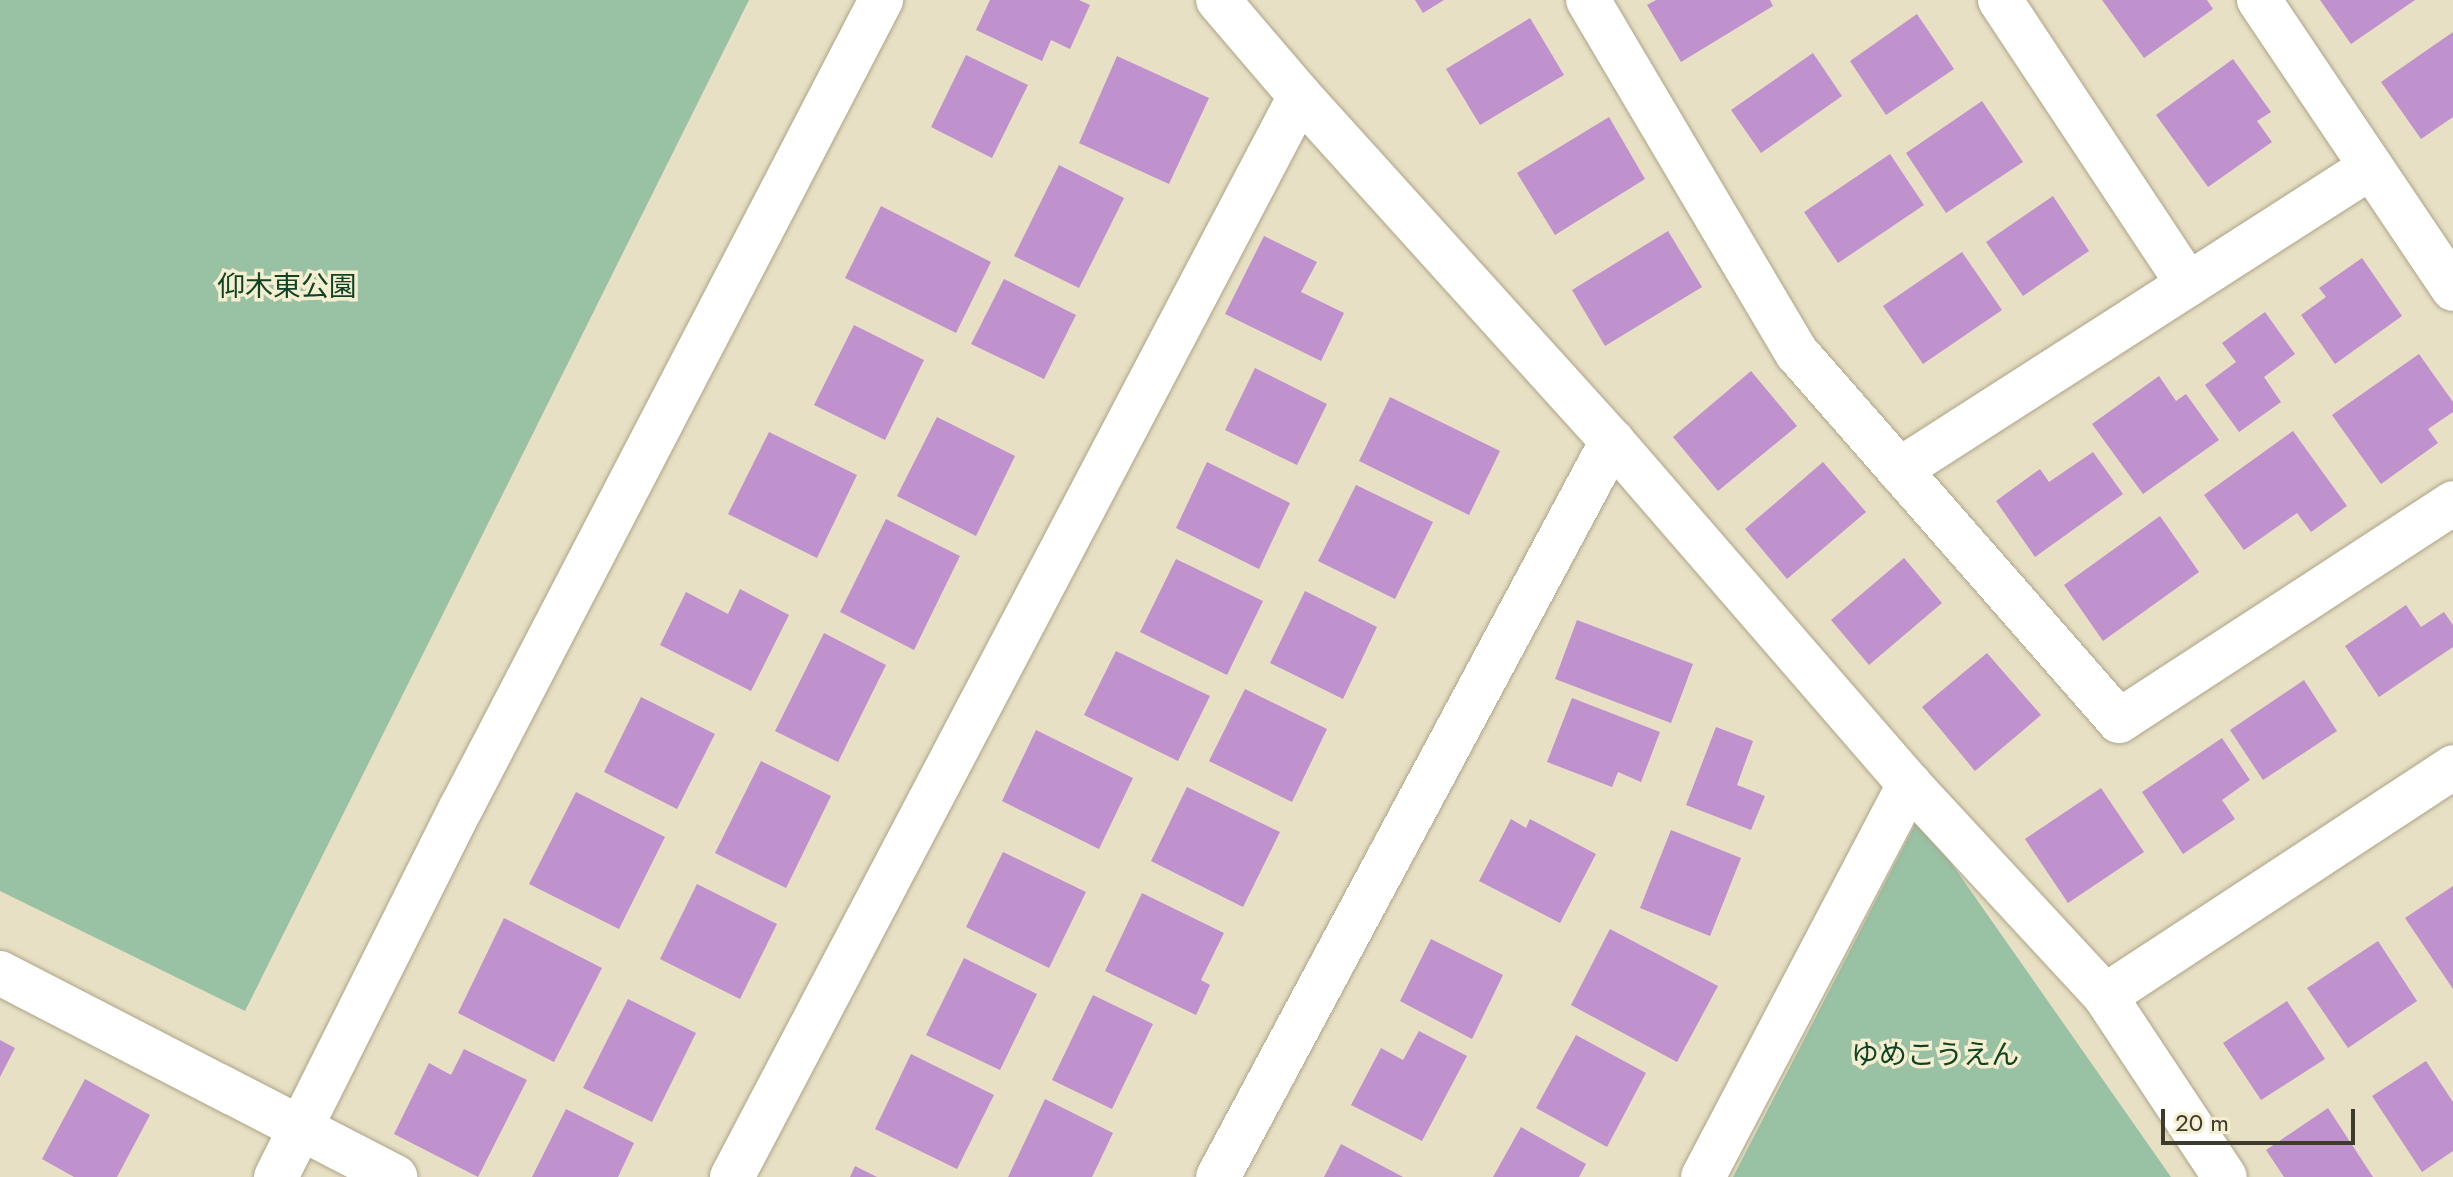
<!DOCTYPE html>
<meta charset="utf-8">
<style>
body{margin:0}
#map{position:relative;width:2453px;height:1177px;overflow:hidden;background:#e8e0c4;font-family:Jost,"Noto Sans JP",sans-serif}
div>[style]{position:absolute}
.green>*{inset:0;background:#99c1a4}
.building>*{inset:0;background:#bf91cd}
.roads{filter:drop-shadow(0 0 2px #aca489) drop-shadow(0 0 2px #aca489)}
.minor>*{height:44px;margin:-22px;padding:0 22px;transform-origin:22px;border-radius:22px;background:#fff}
span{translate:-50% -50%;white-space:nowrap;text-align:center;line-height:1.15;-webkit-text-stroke:7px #f5eed1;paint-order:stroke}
.park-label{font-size:28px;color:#0e4424}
.scale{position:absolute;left:2161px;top:1109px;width:194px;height:36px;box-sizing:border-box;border:4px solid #3d3a2e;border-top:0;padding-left:10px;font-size:24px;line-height:28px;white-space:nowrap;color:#3d3a2e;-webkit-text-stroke:6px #f5eed1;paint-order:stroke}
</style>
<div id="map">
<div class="green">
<i style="clip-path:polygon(0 0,749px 0,245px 1011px,0 891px)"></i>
<i style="clip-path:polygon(1919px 817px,2171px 1177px,1733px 1177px)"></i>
</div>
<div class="building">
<i style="clip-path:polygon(990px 0,1079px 0,1090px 5px,1070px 49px,1051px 40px,1042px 61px,976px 30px)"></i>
<i style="clip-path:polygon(1415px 0,1444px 0,1423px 13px)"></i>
<i style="clip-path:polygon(1656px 0,1770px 0,1773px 6px,1681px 62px,1647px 5px)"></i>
<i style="clip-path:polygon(2102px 0,2207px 0,2213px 9px,2144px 58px)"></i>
<i style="clip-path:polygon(2320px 0,2415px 0,2351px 44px)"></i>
<i style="clip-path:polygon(1917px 14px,1954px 69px,1886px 115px,1850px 61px)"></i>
<i style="clip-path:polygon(1530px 18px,1564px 75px,1480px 125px,1446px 69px)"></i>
<i style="clip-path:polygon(2453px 32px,2453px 117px,2421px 139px,2381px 82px)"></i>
<i style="clip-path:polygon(1813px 53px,1842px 96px,1761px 153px,1731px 110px)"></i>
<i style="clip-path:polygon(966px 55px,1028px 85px,992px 158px,931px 127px)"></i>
<i style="clip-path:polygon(1117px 56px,1209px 98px,1169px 184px,1079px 143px)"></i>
<i style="clip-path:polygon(2233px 59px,2271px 112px,2257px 121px,2272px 142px,2208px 187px,2156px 115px)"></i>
<i style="clip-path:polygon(1982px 101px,2023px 162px,1946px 213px,1906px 153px)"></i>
<i style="clip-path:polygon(1609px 117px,1645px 179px,1555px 235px,1517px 173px)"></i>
<i style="clip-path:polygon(1890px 154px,1924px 205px,1838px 263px,1804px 212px)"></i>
<i style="clip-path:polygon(1059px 165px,1124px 198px,1079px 288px,1014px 256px)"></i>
<i style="clip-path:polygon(2053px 196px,2089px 251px,2023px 296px,1986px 242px)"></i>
<i style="clip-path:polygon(881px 206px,991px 262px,956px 333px,845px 278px)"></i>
<i style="clip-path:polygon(1668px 231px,1702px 287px,1605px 346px,1572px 290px)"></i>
<i style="clip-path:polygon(1264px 236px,1317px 262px,1301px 292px,1344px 313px,1321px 361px,1225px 314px)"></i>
<i style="clip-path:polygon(1962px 252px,2002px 310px,1923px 364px,1883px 306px)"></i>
<i style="clip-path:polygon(2362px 258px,2402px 316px,2335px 364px,2301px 315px,2326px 297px,2319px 288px)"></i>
<i style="clip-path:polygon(1004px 279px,1076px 315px,1044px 379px,971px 344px)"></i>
<i style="clip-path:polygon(2265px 312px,2295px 354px,2264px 377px,2281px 402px,2239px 432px,2205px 385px,2236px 362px,2222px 343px)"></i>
<i style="clip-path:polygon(854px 325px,924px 360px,885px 440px,814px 405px)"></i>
<i style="clip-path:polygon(2419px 354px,2453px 402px,2453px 412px,2428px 429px,2438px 443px,2381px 484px,2332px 415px)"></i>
<i style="clip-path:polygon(1255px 368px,1327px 404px,1297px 465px,1225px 430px)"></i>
<i style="clip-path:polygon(1751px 371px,1797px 426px,1718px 491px,1673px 437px)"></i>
<i style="clip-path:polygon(2159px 376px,2176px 401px,2186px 394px,2219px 440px,2143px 494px,2092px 424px)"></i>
<i style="clip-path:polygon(1390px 397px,1500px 451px,1469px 515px,1359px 461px)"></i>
<i style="clip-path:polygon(937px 417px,1015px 456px,976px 536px,897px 496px)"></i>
<i style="clip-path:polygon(2293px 431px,2347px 506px,2311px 532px,2297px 513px,2244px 550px,2204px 495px)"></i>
<i style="clip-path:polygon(769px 432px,857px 475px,817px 558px,728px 514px)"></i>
<i style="clip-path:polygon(2093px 452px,2123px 494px,2035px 557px,1996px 501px,2040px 469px,2049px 482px)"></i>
<i style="clip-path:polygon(1207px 462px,1290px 503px,1259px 569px,1176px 528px)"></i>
<i style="clip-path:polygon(1823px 462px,1866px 512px,1787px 579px,1745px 529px)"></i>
<i style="clip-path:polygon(1356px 485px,1433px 522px,1395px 599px,1318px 561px)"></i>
<i style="clip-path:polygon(2160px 516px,2199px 572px,2103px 641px,2064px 585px)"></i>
<i style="clip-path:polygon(886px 519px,960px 556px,914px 650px,840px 612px)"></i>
<i style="clip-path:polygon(1904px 558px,1942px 603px,1869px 665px,1831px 620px)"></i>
<i style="clip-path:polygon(1176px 559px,1263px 601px,1227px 675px,1140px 632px)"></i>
<i style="clip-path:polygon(740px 589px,789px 615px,751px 691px,660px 645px,686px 592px,728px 614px)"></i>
<i style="clip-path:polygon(1305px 591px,1377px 627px,1343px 699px,1270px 663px)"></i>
<i style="clip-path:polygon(2406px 605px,2421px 627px,2444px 612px,2453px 625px,2453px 647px,2379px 697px,2345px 646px)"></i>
<i style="clip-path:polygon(1577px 620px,1693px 664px,1671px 723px,1555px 679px)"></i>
<i style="clip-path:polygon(824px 633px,886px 665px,838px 762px,775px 731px)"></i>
<i style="clip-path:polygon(1116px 651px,1210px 696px,1178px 761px,1084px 715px)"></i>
<i style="clip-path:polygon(1987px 653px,2041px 715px,1975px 771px,1922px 707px)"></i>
<i style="clip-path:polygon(2304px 680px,2337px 731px,2263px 780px,2230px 730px)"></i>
<i style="clip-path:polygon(1245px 689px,1327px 729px,1292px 802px,1209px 761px)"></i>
<i style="clip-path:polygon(641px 697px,715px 734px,677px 809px,604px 772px)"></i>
<i style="clip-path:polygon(1572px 698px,1660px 732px,1641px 782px,1618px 772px,1612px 787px,1547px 762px)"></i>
<i style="clip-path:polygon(1716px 727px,1753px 741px,1737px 785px,1765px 796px,1751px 830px,1686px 805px)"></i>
<i style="clip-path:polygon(1036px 730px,1133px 778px,1099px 849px,1002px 801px)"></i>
<i style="clip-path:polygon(2222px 738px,2250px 780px,2222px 800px,2235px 819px,2183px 854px,2142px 792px)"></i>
<i style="clip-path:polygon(761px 761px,831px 796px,786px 888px,715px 853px)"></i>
<i style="clip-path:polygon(1187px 787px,1280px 832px,1243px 907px,1151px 861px)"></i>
<i style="clip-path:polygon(2101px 788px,2144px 852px,2068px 903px,2025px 839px)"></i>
<i style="clip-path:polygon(576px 792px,665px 837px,619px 929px,529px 884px)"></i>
<i style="clip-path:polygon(1511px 819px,1526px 828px,1530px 819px,1596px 854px,1560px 923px,1479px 881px)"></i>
<i style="clip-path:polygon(1671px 830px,1741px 858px,1710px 936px,1640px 908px)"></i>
<i style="clip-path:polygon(1003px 852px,1086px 892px,1049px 968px,966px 927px)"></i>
<i style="clip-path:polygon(697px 884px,777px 924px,740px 999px,660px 959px)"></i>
<i style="clip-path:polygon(2453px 886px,2453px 989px,2405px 918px)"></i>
<i style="clip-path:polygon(1142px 893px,1224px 933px,1201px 980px,1210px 985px,1196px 1015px,1105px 971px)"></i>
<i style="clip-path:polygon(504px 918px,602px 968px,554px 1062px,458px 1013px)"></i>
<i style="clip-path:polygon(1610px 929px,1718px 986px,1677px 1062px,1571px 1005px)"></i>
<i style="clip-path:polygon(1431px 939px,1503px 975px,1472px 1039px,1400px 1001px)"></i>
<i style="clip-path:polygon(2378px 941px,2417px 1001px,2348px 1048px,2307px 988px)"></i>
<i style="clip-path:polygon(964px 958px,1037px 994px,1000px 1070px,926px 1035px)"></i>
<i style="clip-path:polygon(1093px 995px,1153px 1024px,1112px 1109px,1052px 1080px)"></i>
<i style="clip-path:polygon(628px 999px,696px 1033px,652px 1122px,583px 1088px)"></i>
<i style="clip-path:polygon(2287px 1001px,2325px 1059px,2261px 1100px,2223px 1043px)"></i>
<i style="clip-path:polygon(1419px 1031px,1467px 1056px,1422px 1141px,1351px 1105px,1381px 1048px,1403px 1060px)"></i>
<i style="clip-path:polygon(1576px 1035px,1646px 1073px,1607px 1147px,1536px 1108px)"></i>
<i style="clip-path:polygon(0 1040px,15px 1048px,0 1077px)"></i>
<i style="clip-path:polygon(464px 1049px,527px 1080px,478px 1177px,394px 1134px,429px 1063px,451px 1075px)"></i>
<i style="clip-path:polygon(911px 1054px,994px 1095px,957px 1169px,875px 1129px)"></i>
<i style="clip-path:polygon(2426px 1061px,2453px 1102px,2453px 1151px,2422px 1172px,2372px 1096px)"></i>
<i style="clip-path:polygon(85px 1079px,150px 1115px,117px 1177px,74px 1177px,42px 1159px)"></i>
<i style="clip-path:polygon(1045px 1099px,1113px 1133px,1092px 1177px,1008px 1177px)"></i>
<i style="clip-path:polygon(2328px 1108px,2373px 1177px,2284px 1177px,2266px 1150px)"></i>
<i style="clip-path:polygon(566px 1109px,634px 1143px,618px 1177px,532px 1177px)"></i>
<i style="clip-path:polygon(1521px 1127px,1586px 1164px,1579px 1177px,1493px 1177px)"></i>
<i style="clip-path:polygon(1341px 1144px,1403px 1177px,1324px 1177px)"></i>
<i style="clip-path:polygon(855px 1166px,877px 1177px,850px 1177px)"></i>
</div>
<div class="roads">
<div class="minor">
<i style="left:1218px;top:0;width:126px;rotate:49.5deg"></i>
<i style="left:1300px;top:96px;width:465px;rotate:47.9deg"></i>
<i style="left:1612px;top:441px;width:454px;rotate:49.1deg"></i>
<i style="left:1909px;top:784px;width:289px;rotate:47.2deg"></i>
<i style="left:2105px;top:996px;width:217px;rotate:56.5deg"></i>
<i style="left:1588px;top:0;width:410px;rotate:59.4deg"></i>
<i style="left:1797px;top:353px;width:489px;rotate:48.8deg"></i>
<i style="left:2119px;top:721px;width:399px;rotate:-33.1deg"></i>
<i style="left:2000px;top:0;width:341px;rotate:56.5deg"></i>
<i style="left:2259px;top:0;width:348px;rotate:56.1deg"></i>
<i style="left:1899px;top:470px;width:561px;rotate:-32.7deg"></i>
<i style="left:0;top:973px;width:445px;rotate:27.3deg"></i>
<i style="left:2105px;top:996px;width:417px;rotate:-33.3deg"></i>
<i style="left:276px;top:1177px;width:413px;rotate:-63.4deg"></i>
<i style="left:461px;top:808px;width:911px;rotate:-62.53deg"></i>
<i style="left:732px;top:1177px;width:1221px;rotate:-62.28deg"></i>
<i style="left:1218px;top:1177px;width:835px;rotate:-61.84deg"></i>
<i style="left:1703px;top:1177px;width:444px;rotate:-62.3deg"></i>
</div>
</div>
<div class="park-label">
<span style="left:287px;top:287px">仰木東公園</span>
<span style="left:1935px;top:1055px">ゆめこうえん</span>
</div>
<div class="scale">20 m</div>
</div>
